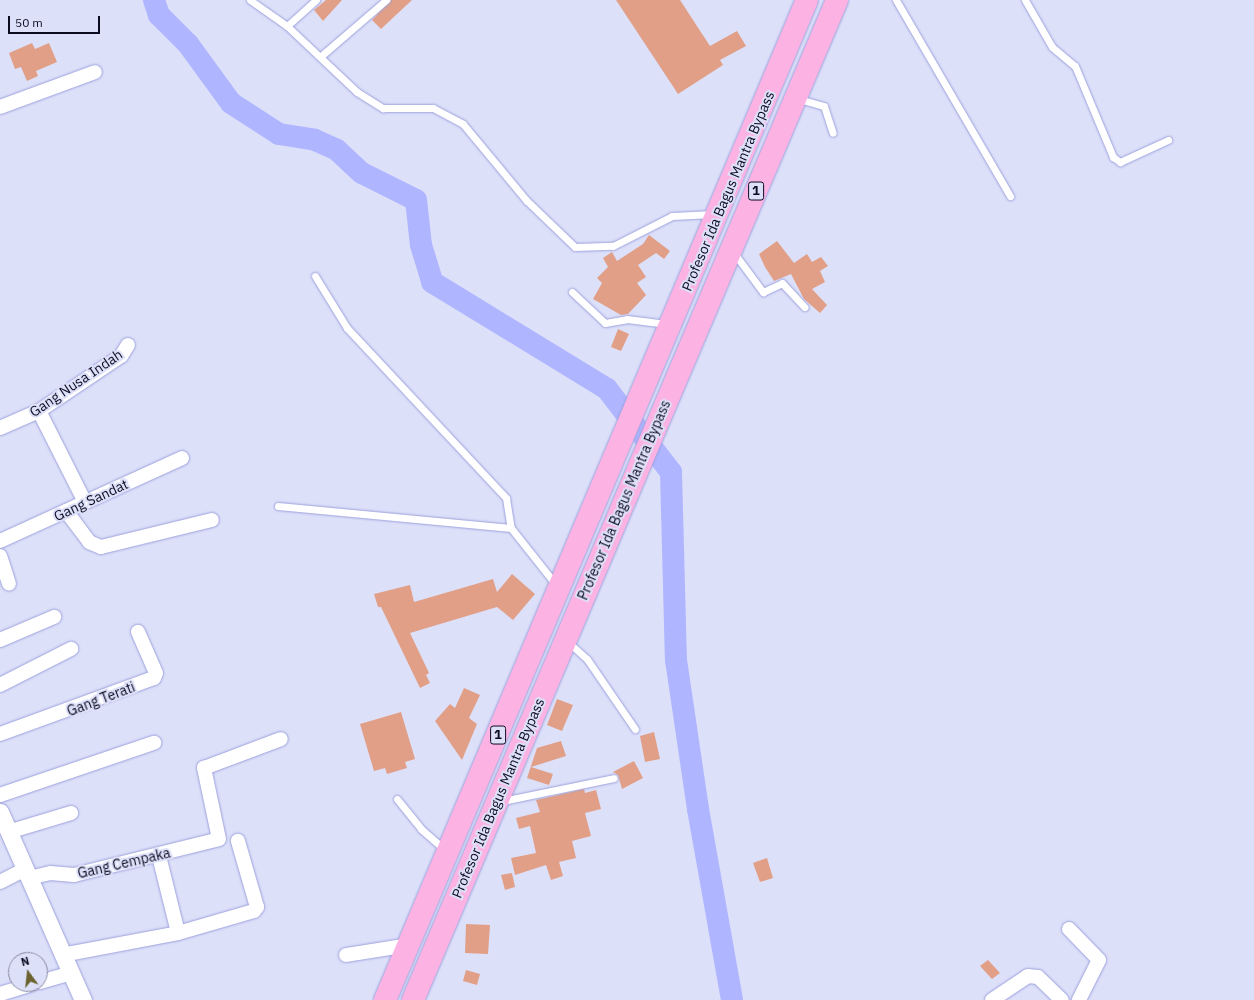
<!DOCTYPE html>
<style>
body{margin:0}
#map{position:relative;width:1254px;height:1000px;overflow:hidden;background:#dde0f9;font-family:"IBM Plex Sans",sans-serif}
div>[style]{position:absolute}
.river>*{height:22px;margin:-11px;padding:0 11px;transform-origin:11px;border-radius:11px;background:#afb5ff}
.building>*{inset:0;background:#e19f87}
.roads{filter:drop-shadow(0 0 1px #9ca1dc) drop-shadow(0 0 1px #9ca1dc)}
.service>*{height:7px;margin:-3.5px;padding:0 3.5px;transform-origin:3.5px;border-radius:3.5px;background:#fff}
.minor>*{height:14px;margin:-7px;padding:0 7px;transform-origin:7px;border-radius:7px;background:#fff}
.tertiary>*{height:17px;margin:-8.5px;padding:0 8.5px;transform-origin:8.5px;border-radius:8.5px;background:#fff}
.trunk>*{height:22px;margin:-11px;padding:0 11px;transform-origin:11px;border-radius:11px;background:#fcb3e4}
span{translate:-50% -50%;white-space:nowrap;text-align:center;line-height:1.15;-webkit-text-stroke:4px #dde0f9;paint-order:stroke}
.shield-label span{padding:1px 3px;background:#dde0f9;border:1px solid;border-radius:3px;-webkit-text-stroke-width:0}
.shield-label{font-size:13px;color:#0c0c21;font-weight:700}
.street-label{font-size:14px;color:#0c0c21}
.north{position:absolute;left:8px;top:952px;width:40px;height:40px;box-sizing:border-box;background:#dde0f9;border:1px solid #898ba3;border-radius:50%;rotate:345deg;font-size:11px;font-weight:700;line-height:16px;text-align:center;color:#0c0c21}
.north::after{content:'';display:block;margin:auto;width:14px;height:18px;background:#6b632f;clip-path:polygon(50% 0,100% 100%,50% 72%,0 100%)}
.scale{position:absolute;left:8px;top:16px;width:92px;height:18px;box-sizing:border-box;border:2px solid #0c0c21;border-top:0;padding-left:5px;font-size:12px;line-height:14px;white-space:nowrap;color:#0c0c21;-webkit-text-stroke:3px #dde0f9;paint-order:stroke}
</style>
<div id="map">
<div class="river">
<i style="left:154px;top:0;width:16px;rotate:72deg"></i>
<i style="left:159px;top:15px;width:41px;rotate:45deg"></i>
<i style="left:188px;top:44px;width:73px;rotate:53.9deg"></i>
<i style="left:231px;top:103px;width:57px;rotate:32.9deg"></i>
<i style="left:279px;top:134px;width:36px;rotate:9deg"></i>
<i style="left:315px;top:140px;width:24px;rotate:24deg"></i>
<i style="left:337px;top:150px;width:34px;rotate:43deg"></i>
<i style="left:362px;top:173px;width:60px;rotate:26.6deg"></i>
<i style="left:416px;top:200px;width:45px;rotate:83.7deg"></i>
<i style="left:421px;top:245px;width:39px;rotate:73deg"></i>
<i style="left:432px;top:282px;width:205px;rotate:31.4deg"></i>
<i style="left:607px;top:389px;width:105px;rotate:52.4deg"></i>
<i style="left:671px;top:472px;width:188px;rotate:88.5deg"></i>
<i style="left:676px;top:660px;width:151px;rotate:81.6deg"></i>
<i style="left:698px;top:809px;width:194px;rotate:79.9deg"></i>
</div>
<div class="building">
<i style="clip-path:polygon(326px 0,342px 0,323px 21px,314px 10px)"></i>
<i style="clip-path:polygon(391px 0,412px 0,381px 29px,372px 20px)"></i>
<i style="clip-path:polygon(616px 0,680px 0,710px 46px,737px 31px,746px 46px,720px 60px,723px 65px,678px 94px)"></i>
<i style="clip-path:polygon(32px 43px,35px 49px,49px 43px,57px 62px,36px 71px,38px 76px,27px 81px,21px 67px,15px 69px,9px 53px)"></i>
<i style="clip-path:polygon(649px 235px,670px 251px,664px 259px,656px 253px,638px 265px,646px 277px,637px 283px,646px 295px,628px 314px,621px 315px,593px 299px,602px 283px,597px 278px,608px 267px,603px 258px,612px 252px,617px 261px,643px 244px)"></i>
<i style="clip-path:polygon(777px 241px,794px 263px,807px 254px,812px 262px,821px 257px,828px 266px,820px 271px,825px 282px,812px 289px,827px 305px,820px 313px,804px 299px,791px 274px,774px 281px,765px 267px,759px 254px)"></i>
<i style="clip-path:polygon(618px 329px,629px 334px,621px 351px,611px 347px)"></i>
<i style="clip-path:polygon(512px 574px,535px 594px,513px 620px,497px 607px,410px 633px,429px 673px,426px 675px,430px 683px,420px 688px,381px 607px,378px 607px,374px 594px,410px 585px,414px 602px,493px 579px,497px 592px)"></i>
<i style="clip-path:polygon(464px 688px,480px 695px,469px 718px,477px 724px,462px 760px,435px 721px,450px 704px,455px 708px)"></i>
<i style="clip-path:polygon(557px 699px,573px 705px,562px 731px,547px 725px)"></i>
<i style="clip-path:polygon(401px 712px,415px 759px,405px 762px,407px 768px,387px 774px,385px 768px,374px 771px,360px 724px)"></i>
<i style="clip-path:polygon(654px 732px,660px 759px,645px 762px,640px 736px)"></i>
<i style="clip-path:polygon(561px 741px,566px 756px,531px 767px,553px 774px,549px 785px,527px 778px,537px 748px)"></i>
<i style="clip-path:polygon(634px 761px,643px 778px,622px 789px,618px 775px,613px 772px)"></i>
<i style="clip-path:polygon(584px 789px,585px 793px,596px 790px,601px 809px,585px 813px,591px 836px,572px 841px,576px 858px,559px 862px,563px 876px,551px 880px,546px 865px,515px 875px,511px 858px,536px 853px,530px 826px,519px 829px,516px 818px,540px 812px,536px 800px)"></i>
<i style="clip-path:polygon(767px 858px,773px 878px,760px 882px,753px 863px)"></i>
<i style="clip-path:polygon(512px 873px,515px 887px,505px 890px,501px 875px)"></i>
<i style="clip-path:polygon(466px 924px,490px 925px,488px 954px,465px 953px)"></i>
<i style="clip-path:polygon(988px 960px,1000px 973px,992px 979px,980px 966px)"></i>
<i style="clip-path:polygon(466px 970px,480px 974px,477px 985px,463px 981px)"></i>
</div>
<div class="roads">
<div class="service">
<i style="left:250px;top:0;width:45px;rotate:35.1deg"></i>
<i style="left:287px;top:26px;width:96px;rotate:43.3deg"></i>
<i style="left:357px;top:92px;width:31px;rotate:32deg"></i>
<i style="left:383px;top:108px;width:50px"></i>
<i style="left:433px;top:108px;width:34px;rotate:28deg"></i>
<i style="left:463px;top:124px;width:100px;rotate:50.3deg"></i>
<i style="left:527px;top:201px;width:66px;rotate:43.8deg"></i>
<i style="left:575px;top:247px;width:38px;rotate:-2deg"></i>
<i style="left:613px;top:246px;width:66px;rotate:-27deg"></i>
<i style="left:672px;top:216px;width:41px;rotate:-2.8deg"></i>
<i style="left:896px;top:0;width:227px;rotate:59.8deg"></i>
<i style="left:1025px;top:0;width:54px;rotate:60.1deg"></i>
<i style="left:1052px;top:47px;width:30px;rotate:40deg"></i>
<i style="left:1075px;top:66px;width:99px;rotate:67.3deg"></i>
<i style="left:1113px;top:157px;width:9px;rotate:36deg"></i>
<i style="left:1120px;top:162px;width:53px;rotate:-24.6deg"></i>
<i style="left:287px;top:26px;width:39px;rotate:-42deg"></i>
<i style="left:321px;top:56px;width:86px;rotate:-40.7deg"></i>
<i style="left:799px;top:99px;width:26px;rotate:16deg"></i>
<i style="left:824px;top:106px;width:28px;rotate:72deg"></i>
<i style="left:734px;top:253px;width:49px;rotate:53.4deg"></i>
<i style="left:763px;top:292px;width:21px;rotate:-25deg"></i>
<i style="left:782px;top:283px;width:33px;rotate:47deg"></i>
<i style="left:315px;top:276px;width:61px;rotate:58.4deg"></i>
<i style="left:347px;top:328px;width:233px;rotate:46.9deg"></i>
<i style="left:506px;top:498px;width:30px;rotate:81deg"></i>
<i style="left:572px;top:292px;width:45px;rotate:43.2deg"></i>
<i style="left:605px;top:323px;width:22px;rotate:-10deg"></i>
<i style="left:627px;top:319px;width:40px;rotate:7.1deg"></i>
<i style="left:278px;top:506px;width:234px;rotate:5.4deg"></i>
<i style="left:511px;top:528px;width:74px;rotate:51.6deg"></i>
<i style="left:568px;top:642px;width:25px;rotate:42deg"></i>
<i style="left:587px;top:659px;width:85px;rotate:55.6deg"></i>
<i style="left:397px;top:799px;width:38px;rotate:51deg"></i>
<i style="left:421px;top:829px;width:32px;rotate:41deg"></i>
<i style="left:502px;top:801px;width:114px;rotate:-11.6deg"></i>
</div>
<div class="minor">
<i style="left:0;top:107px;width:101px;rotate:-20.2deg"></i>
<i style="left:39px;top:411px;width:102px;rotate:63.2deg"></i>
<i style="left:0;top:428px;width:43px;rotate:-23.6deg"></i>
<i style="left:39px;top:411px;width:99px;rotate:-33.9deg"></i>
<i style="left:121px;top:356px;width:13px;rotate:-58deg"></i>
<i style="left:66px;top:511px;width:39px;rotate:53deg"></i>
<i style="left:89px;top:542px;width:13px;rotate:23deg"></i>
<i style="left:101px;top:547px;width:114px;rotate:-13.7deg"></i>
<i style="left:0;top:541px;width:200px;rotate:-24.5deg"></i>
<i style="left:0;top:556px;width:29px;rotate:72deg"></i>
<i style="left:0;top:640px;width:59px;rotate:-23.1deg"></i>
<i style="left:0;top:685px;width:80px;rotate:-26.9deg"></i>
<i style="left:0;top:734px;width:164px;rotate:-20deg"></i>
<i style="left:154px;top:678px;width:5px;rotate:-68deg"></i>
<i style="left:156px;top:673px;width:45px;rotate:-113.7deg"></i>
<i style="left:0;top:795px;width:163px;rotate:-18.7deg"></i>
<i style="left:8px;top:832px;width:66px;rotate:-16.8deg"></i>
<i style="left:159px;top:856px;width:79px;rotate:76.1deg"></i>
<i style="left:29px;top:878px;width:22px;rotate:-13deg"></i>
<i style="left:50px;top:873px;width:24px;rotate:5deg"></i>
<i style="left:74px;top:875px;width:149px;rotate:-13.9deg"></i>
<i style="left:219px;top:839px;width:73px;rotate:-101.9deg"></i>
<i style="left:204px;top:768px;width:82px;rotate:-20.6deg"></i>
<i style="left:0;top:882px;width:28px;rotate:-27deg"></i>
<i style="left:1069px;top:929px;width:43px;rotate:45.9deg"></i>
<i style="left:1099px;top:960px;width:45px;rotate:116.6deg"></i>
<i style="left:62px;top:955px;width:118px;rotate:-10.7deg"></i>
<i style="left:178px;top:933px;width:79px;rotate:-16.1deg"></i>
<i style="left:254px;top:911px;width:5px;rotate:-53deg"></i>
<i style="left:257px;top:907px;width:69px;rotate:-106.1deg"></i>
<i style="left:346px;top:955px;width:64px;rotate:-9deg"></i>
<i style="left:40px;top:982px;width:32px;rotate:-16deg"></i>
<i style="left:0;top:994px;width:34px;rotate:-17deg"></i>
<i style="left:992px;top:1000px;width:43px;rotate:-33.7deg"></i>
<i style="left:1028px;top:976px;width:10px;rotate:6deg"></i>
<i style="left:1038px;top:977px;width:33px;rotate:44deg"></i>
</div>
<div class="tertiary">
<i style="left:0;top:812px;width:206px;rotate:66.2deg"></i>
</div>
<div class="trunk">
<i style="left:385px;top:1000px;width:1085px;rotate:-67.12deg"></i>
<i style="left:413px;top:1000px;width:1086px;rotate:-67.02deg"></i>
</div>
</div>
<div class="shield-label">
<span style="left:756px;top:191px">1</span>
<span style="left:498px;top:735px">1</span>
</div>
<div class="street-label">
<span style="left:728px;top:191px;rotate:-67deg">Profesor Ida Bagus Mantra Bypass</span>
<span style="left:76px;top:383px;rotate:-34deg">Gang Nusa Indah</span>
<span style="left:91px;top:500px;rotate:-25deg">Gang Sandat</span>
<span style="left:624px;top:500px;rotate:-67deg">Profesor Ida Bagus Mantra Bypass</span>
<span style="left:101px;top:699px;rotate:-21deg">Gang Terati</span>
<span style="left:498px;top:798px;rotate:-67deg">Profesor Ida Bagus Mantra Bypass</span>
<span style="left:124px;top:863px;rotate:-13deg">Gang Cempaka</span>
</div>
<div class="north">N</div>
<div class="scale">50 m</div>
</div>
